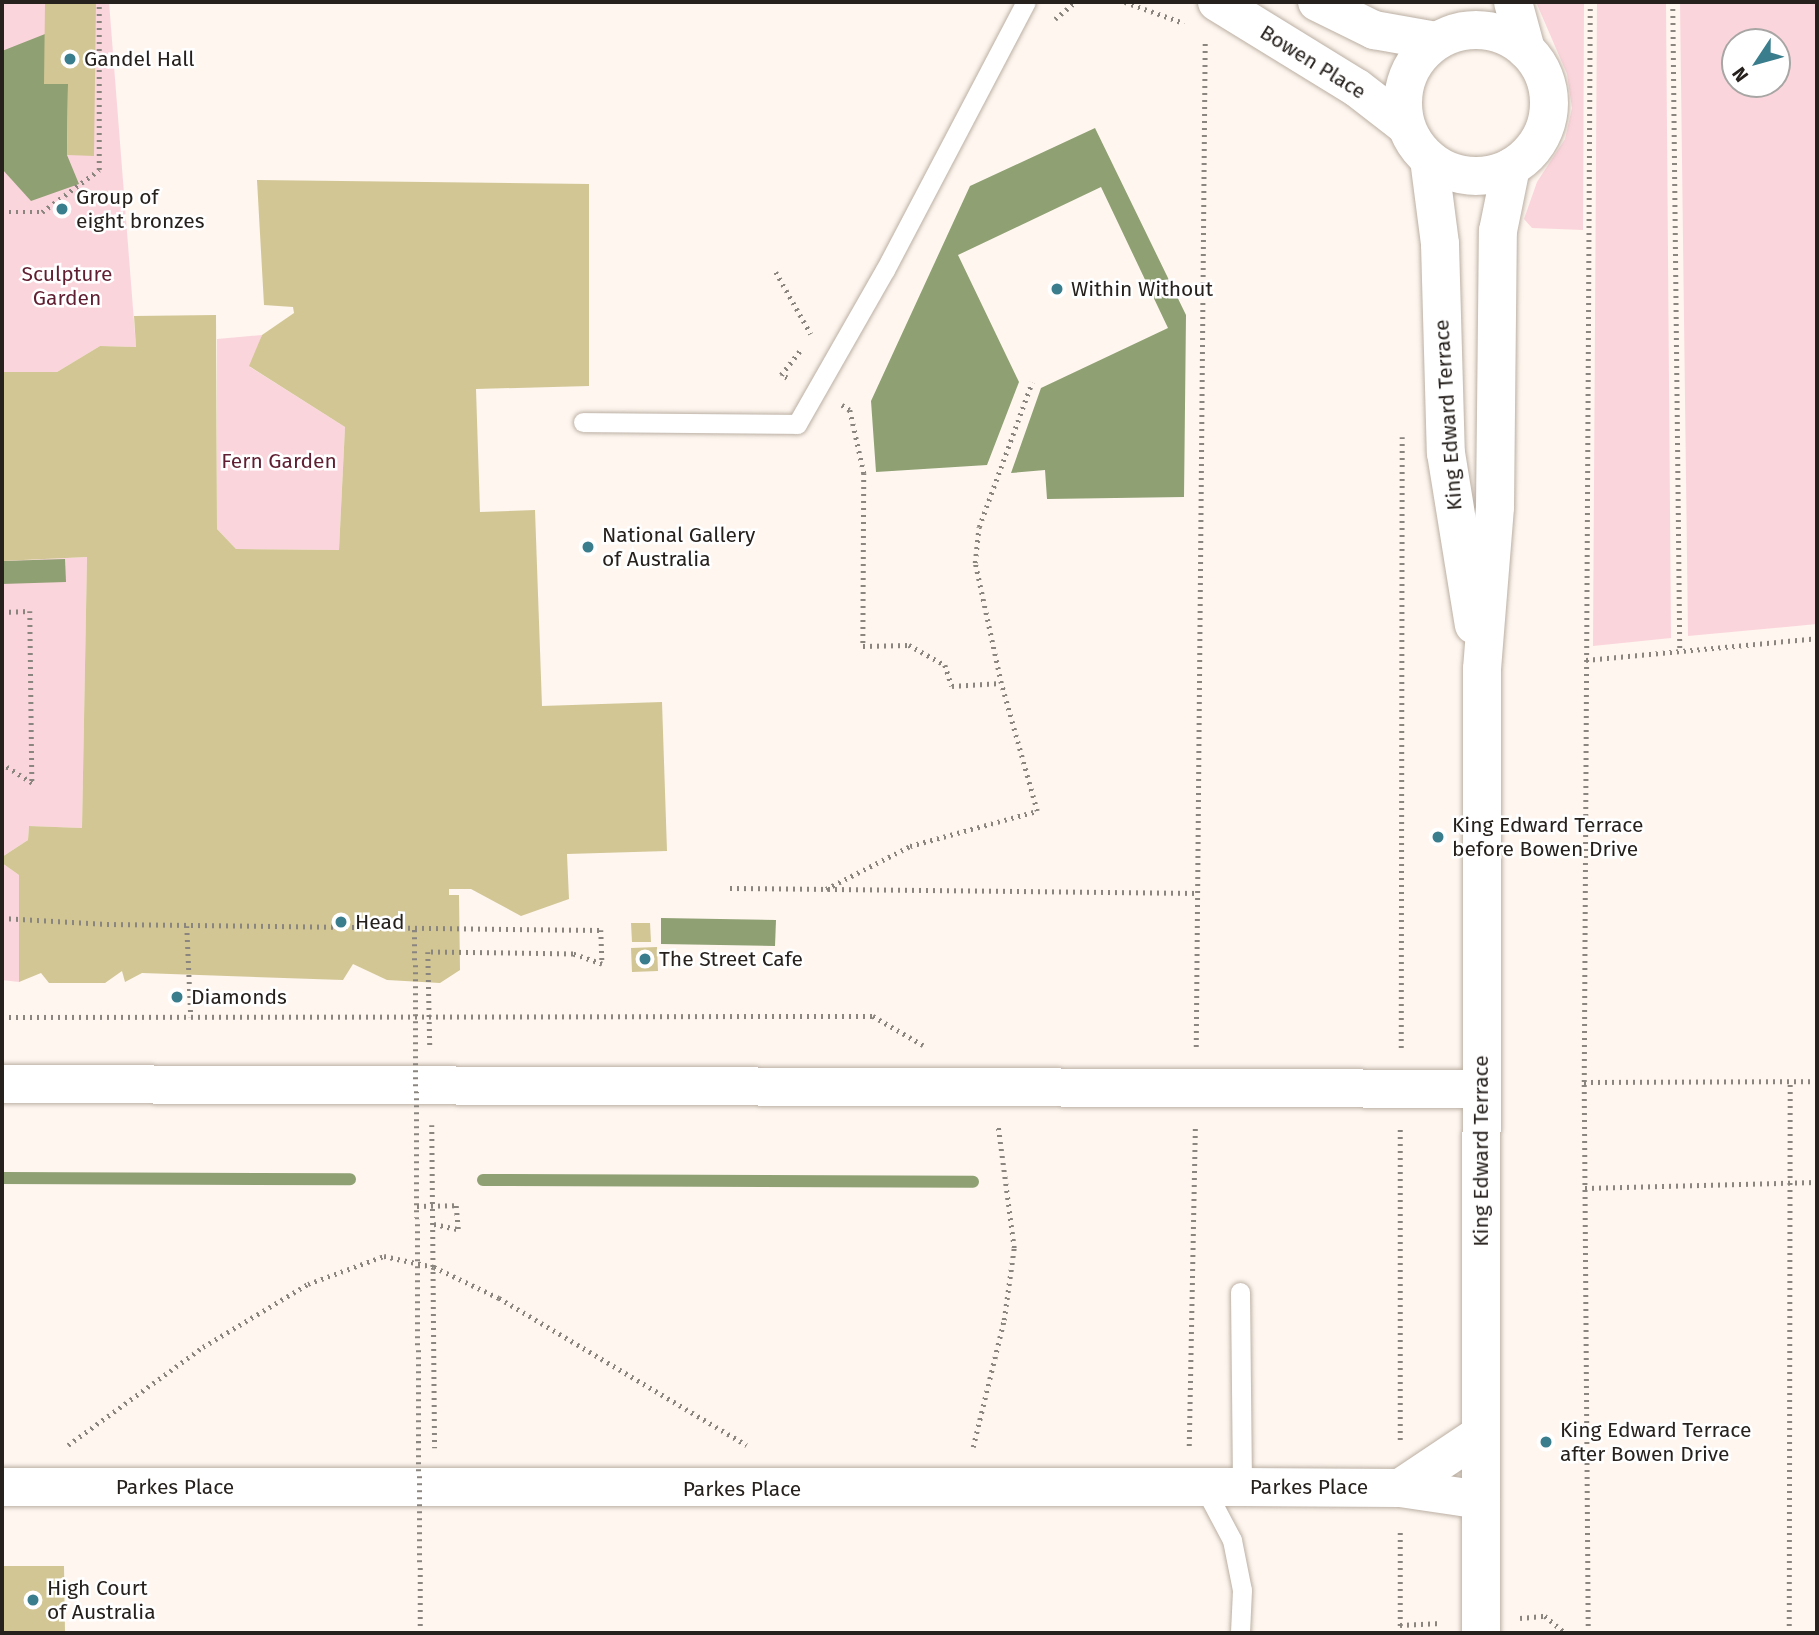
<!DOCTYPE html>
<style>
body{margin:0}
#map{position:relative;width:1819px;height:1635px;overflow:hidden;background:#fef6ef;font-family:"Fira Sans",sans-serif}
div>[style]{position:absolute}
.green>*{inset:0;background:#fbd5dc}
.water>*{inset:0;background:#8fa073}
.stream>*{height:12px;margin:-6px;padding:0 6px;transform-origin:6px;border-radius:6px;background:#8fa073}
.building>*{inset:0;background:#d2c695}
.path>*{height:4.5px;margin-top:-2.25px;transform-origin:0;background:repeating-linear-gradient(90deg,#8b857f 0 2px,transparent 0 7px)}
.roads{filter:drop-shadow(0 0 2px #bbafa3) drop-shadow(0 0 2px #bbafa3)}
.lane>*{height:19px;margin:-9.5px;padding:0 9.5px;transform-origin:9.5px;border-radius:9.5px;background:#fff}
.street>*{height:38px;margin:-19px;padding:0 19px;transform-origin:19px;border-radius:19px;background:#fff}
.secondary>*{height:38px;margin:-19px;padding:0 19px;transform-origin:19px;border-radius:19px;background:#fff}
.secondary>.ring{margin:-19px;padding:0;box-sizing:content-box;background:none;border:38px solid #fff;border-radius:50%}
.path-bridge>*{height:4.5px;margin-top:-2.25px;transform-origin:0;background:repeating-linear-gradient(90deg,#8b857f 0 2px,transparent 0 7px)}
.dots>*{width:19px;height:19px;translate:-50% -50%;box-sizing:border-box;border:4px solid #fff;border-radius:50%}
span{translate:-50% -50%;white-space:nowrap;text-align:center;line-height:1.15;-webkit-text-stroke:5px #fff;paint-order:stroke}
.poi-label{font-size:21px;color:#26211d}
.left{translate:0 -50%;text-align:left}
.street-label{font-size:21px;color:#26211d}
.park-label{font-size:21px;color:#5f1e31}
.frame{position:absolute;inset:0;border:4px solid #26211d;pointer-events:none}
.north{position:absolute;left:1721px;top:28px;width:70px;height:70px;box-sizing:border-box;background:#fff;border:2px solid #a8a6a5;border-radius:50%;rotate:234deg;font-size:19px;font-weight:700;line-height:28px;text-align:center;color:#26211d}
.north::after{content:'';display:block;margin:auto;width:24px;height:32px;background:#3a7d8d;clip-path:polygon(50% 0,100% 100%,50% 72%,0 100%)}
</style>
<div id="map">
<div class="green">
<i style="clip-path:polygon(2px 2px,109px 2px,136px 347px,100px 346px,57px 372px,2px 372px)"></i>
<i style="clip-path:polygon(1536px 2px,1584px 2px,1583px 230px,1532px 228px,1524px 219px,1537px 182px,1565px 139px,1572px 108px,1567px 74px)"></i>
<i style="clip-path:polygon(1597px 2px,1666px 2px,1671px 638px,1593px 646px)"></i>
<i style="clip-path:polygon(evenodd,1680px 2px,1817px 2px,1817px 624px,1688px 636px,1680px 2px,1777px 42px,1777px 84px,1735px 84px,1735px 42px,1777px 42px)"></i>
<i style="clip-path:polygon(262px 335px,250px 367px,345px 427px,339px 550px,236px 549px,217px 529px,217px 339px)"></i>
<i style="clip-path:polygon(87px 557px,82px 828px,29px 826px,28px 840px,2px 857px,2px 561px)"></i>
<i style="clip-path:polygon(2px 863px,19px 875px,19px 982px,2px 980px)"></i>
</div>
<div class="water">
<i style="clip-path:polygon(45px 34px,68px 84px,67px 155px,79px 184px,31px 201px,2px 169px,2px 51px)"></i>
<i style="clip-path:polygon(1095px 128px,1186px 315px,1184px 497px,1047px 499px,1045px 470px,1011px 473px,1041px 388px,1168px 328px,1101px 187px,958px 255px,1019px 382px,987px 465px,876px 472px,871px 401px,970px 186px)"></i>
<i style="clip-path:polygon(65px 559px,66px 582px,2px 584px,2px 561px)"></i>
<i style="clip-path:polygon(661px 918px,776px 920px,775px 946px,661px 944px)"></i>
</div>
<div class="stream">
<i style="left:2px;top:1178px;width:348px;rotate:0.2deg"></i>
<i style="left:483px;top:1180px;width:490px;rotate:0.2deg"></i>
</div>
<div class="building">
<i style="clip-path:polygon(45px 2px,96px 2px,94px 156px,67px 155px,68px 84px,44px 84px)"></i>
<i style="clip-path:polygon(257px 180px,589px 184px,589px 386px,476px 389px,480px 512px,535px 510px,542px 706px,662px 702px,667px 851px,567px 854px,569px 899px,521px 916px,471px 889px,449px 889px,449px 895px,459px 895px,460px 970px,440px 983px,387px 980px,353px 964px,343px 980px,142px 973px,125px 982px,122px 971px,105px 983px,49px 983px,41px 973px,19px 982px,19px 875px,2px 863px,2px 857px,28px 840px,29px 826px,82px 828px,87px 557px,2px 561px,2px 372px,57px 372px,100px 346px,136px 347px,134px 316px,216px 315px,217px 529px,236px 549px,339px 550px,345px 427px,249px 366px,262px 335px,294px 313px,293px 307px,264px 305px)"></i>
<i style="clip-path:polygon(631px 923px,650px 923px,651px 942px,632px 942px)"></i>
<i style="clip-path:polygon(657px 947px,658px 971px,632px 972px,631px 948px)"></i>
<i style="clip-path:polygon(2px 1566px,64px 1566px,65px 1633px,2px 1633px)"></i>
</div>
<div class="path">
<i style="left:1125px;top:2px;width:63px;rotate:19.6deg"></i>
<i style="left:1673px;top:2px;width:649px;rotate:89.38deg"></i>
<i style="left:1055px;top:19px;width:26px;rotate:-40deg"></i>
<i style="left:2px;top:212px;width:40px"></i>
<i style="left:42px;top:212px;width:71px;rotate:-36.4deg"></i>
<i style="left:99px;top:170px;width:168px;rotate:-90deg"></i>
<i style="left:776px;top:272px;width:71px;rotate:60.6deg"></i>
<i style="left:787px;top:378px;width:7px;rotate:-153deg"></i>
<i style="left:781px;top:375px;width:33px;rotate:-52deg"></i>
<i style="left:842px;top:405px;width:9px;rotate:32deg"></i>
<i style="left:850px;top:410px;width:65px;rotate:77.5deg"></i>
<i style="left:864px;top:473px;width:173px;rotate:90.3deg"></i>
<i style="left:863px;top:646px;width:46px;rotate:-1.2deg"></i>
<i style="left:909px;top:645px;width:41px;rotate:29.1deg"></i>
<i style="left:945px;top:665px;width:22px;rotate:72deg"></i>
<i style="left:952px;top:686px;width:49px;rotate:-3.5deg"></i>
<i style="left:2px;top:612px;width:28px;rotate:-2deg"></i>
<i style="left:30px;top:611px;width:172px;rotate:89.3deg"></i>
<i style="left:32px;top:783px;width:36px;rotate:-148deg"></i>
<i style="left:1586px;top:660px;width:232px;rotate:-5.4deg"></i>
<i style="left:730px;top:888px;width:468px;rotate:0.6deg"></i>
<i style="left:826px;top:889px;width:94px;rotate:-27.1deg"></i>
<i style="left:910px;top:846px;width:132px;rotate:-15.4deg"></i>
<i style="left:1037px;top:811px;width:133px;rotate:-105.7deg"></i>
<i style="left:1001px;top:683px;width:123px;rotate:-102.2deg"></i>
<i style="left:975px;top:563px;width:36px;rotate:-84deg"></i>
<i style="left:979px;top:527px;width:154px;rotate:-69.9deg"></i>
<i style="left:2px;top:918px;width:105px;rotate:3.3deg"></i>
<i style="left:107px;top:924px;width:494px;rotate:0.7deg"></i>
<i style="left:601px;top:930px;width:34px;rotate:88deg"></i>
<i style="left:602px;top:964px;width:31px;rotate:-161deg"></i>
<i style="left:573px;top:954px;width:145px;rotate:-179.2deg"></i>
<i style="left:428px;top:952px;width:94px;rotate:88.8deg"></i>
<i style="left:187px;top:926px;width:91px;rotate:87.5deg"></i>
<i style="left:2px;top:1017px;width:871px;rotate:-0.07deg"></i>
<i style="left:873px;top:1016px;width:58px;rotate:30.1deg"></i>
<i style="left:1196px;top:1047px;width:1006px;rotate:-89.49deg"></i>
<i style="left:1401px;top:1048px;width:611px;rotate:-89.91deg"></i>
<i style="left:1584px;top:1082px;width:233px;rotate:-0.2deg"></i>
<i style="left:432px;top:1125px;width:323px;rotate:89.5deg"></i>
<i style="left:1585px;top:1188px;width:232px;rotate:-1.5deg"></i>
<i style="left:434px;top:1224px;width:25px;rotate:12deg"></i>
<i style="left:458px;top:1229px;width:24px;rotate:-95deg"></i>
<i style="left:1400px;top:1440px;width:313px;rotate:-90deg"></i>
<i style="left:68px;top:1445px;width:167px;rotate:-36deg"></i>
<i style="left:203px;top:1347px;width:122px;rotate:-31deg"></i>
<i style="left:308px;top:1284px;width:81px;rotate:-20.2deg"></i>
<i style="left:384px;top:1256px;width:51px;rotate:12.4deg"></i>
<i style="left:434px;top:1267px;width:72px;rotate:25.5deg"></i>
<i style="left:499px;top:1298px;width:288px;rotate:30.7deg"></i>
<i style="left:1189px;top:1446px;width:320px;rotate:-88.9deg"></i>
<i style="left:973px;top:1447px;width:131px;rotate:-76.3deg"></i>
<i style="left:1004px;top:1320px;width:73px;rotate:-82.1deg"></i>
<i style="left:1014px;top:1248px;width:123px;rotate:-97.5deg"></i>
<i style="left:1520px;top:1618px;width:25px;rotate:-5deg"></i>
<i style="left:1545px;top:1616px;width:26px;rotate:40deg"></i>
<i style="left:1400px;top:1625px;width:41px;rotate:-2.8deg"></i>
<i style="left:420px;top:1633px;width:68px;rotate:-90deg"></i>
<i style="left:1400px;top:1633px;width:104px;rotate:-90deg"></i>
<i style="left:1588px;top:1633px;width:551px;rotate:-90.42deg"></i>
<i style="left:1584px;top:1082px;width:1080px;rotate:-89.68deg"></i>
<i style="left:1789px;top:1633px;width:552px;rotate:-89.9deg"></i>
</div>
<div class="roads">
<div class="lane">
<i style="left:583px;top:422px;width:214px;rotate:0.5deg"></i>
<i style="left:797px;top:424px;width:177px;rotate:-60.3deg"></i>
<i style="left:885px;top:270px;width:303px;rotate:-62.3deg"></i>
<i style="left:1240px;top:1292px;width:195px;rotate:89.4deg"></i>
<i style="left:1205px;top:1489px;width:58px;rotate:62.1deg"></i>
<i style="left:1232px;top:1540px;width:51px;rotate:78.7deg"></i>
<i style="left:1242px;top:1590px;width:43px;rotate:92.7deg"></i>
</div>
<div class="street">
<i style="left:2px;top:1084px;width:1479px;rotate:0.19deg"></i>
<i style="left:2px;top:1487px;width:1240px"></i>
<i style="left:1242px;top:1487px;width:158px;rotate:0.4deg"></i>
<i style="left:1400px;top:1488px;width:82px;rotate:8.4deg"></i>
<i style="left:1400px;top:1488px;width:97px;rotate:-33.7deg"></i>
</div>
<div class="secondary">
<i style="left:1217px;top:2px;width:164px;rotate:31.6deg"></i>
<i style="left:1357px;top:88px;width:62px;rotate:37.8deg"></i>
<i style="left:1317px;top:2px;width:64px;rotate:26.2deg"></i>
<i style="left:1374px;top:30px;width:63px;rotate:10.1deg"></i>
<i style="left:1513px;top:2px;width:50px;rotate:74.8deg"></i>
<i class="ring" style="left:1403px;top:30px;width:108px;height:108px"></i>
<i style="left:1429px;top:159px;width:86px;rotate:82.6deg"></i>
<i style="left:1440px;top:244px;width:209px;rotate:88.4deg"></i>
<i style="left:1446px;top:453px;width:174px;rotate:80.8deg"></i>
<i style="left:1481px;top:1633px;width:964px;rotate:-89.94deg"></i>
<i style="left:1482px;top:669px;width:163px;rotate:-85.4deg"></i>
<i style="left:1495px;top:507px;width:276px;rotate:-89.4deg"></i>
<i style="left:1498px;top:231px;width:65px;rotate:-78.5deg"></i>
</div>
</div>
<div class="path-bridge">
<i style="left:415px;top:930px;width:635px;rotate:89.55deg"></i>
<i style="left:417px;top:1206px;width:39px;rotate:-1deg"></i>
</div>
<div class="dots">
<i style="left:70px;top:59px;background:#3a7d8d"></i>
<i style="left:62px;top:209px;background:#3a7d8d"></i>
<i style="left:1057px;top:289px;background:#3a7d8d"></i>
<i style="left:588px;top:547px;background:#3a7d8d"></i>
<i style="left:1438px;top:837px;background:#3a7d8d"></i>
<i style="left:341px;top:922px;background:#3a7d8d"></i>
<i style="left:645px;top:959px;background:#3a7d8d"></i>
<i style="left:177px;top:997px;background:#3a7d8d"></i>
<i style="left:1546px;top:1442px;background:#3a7d8d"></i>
<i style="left:33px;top:1600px;background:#3a7d8d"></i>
</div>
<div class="poi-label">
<span class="left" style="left:84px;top:59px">Gandel Hall</span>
<span class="left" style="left:76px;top:209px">Group of<br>eight bronzes</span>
<span class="left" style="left:1071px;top:289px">Within Without</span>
<span class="left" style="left:602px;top:547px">National Gallery<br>of Australia</span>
<span class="left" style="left:1452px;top:837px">King Edward Terrace<br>before Bowen Drive</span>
<span class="left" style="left:355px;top:922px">Head</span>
<span class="left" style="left:659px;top:959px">The Street Cafe</span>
<span class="left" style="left:191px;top:997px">Diamonds</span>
<span class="left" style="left:1560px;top:1442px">King Edward Terrace<br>after Bowen Drive</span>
<span class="left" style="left:47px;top:1600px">High Court<br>of Australia</span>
</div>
<div class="street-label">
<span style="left:1313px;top:62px;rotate:32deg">Bowen Place</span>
<span style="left:1448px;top:415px;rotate:-94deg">King Edward Terrace</span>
<span style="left:1481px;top:1151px;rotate:-90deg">King Edward Terrace</span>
<span style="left:175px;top:1487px">Parkes Place</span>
<span style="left:1309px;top:1487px">Parkes Place</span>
<span style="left:742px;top:1489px">Parkes Place</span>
</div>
<div class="park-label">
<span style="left:67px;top:286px">Sculpture<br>Garden</span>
<span style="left:279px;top:461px">Fern Garden</span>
</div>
<div class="frame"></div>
<div class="north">N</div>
</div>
